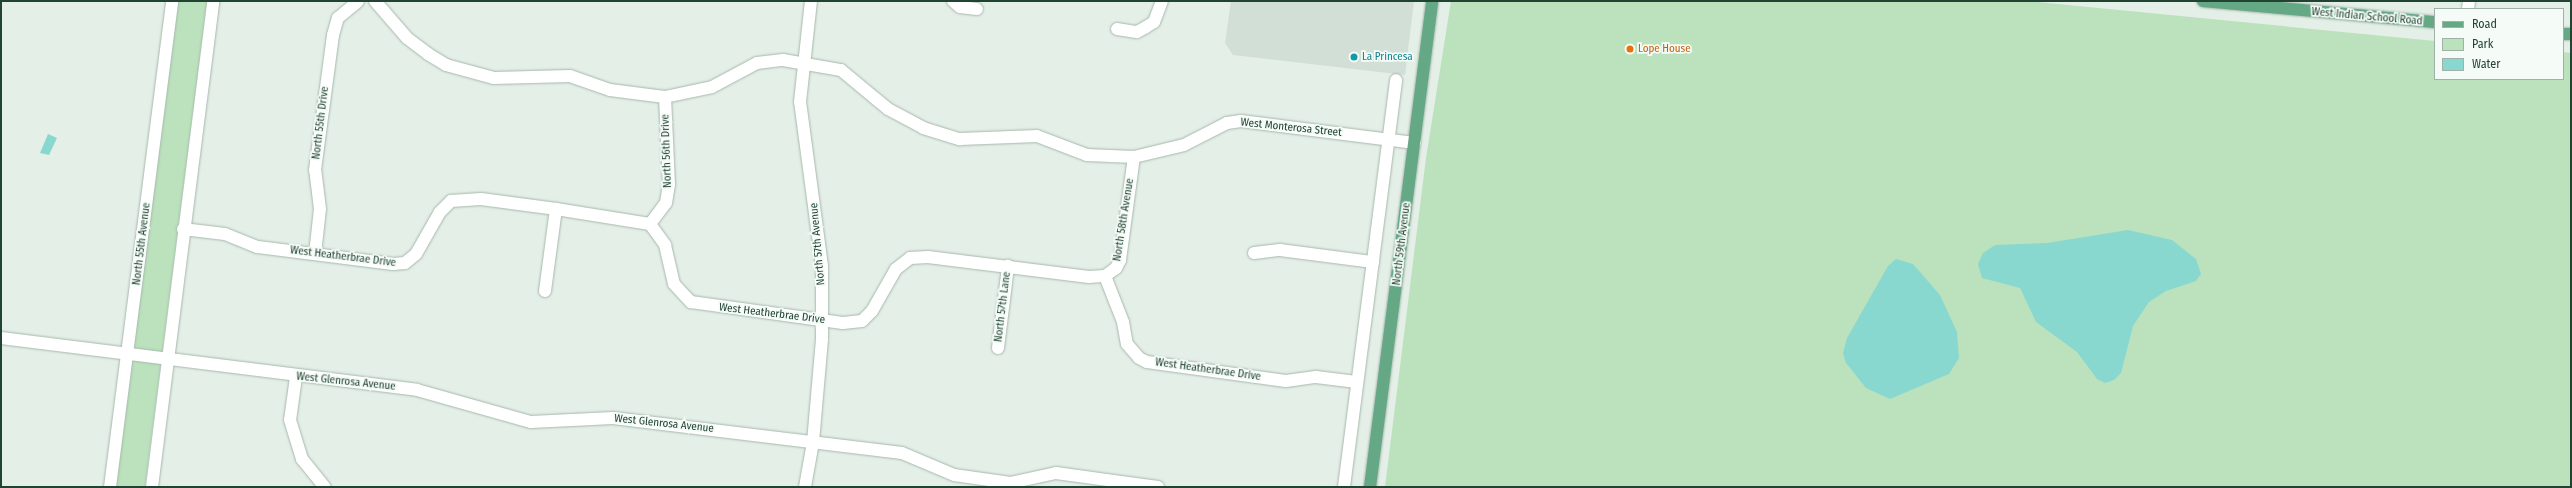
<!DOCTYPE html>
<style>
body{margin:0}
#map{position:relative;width:2572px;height:488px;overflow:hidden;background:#e4efe7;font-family:"Fira Sans Condensed",sans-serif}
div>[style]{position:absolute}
.built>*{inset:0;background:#d2dfd6}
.green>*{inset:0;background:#bbe2bc}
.water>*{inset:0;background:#88d8d0}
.roads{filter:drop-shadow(0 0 1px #a6b8ad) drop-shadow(0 0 1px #a6b8ad)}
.minor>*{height:12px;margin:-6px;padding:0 6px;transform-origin:6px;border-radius:6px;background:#fff}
.major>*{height:12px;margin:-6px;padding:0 6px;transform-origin:6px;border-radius:6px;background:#65a885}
.dots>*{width:11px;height:11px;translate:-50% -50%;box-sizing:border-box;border:2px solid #f5fbf7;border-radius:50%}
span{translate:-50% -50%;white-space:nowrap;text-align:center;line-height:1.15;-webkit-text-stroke:3.5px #f5fbf7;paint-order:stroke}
.street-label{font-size:11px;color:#214331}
.food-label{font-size:11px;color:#c56008}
.left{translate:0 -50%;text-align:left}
.culture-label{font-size:11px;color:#0d838f}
.frame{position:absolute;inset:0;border:2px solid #214331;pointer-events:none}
.legend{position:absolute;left:2434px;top:8px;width:130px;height:72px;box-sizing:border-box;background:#f5fbf7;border:1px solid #a0b1a8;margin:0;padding:5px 7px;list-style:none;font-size:12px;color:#214331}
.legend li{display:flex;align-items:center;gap:8px;height:20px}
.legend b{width:20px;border:1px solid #a0b1a8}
</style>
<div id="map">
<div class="built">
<i style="clip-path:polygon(1231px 1px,1414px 1px,1405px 75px,1233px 55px,1225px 43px)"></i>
</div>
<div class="green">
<i style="clip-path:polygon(178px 1px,207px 1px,145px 487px,116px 487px)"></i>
<i style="clip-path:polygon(1451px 1px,2027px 1px,2435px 41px,2435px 79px,2563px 79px,2563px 52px,2571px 53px,2571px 487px,1385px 487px,1426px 158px)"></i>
</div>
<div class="water">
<i style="clip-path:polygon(48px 134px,57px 138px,49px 155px,40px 153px)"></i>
<i style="clip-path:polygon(2128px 230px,2172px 240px,2196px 259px,2201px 274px,2196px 281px,2166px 291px,2149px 302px,2133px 326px,2121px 373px,2114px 380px,2105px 383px,2097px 379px,2077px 352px,2036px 322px,2020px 288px,1982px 278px,1978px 264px,1983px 253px,1995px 245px,2047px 243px)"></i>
<i style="clip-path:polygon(1896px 259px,1913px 264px,1940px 295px,1957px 332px,1959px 358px,1949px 374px,1890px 399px,1866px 388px,1846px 363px,1843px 353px,1847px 338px,1888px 266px)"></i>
</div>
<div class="roads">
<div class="minor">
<i style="left:375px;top:1px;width:49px;rotate:49.1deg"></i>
<i style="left:407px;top:38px;width:26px;rotate:37deg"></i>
<i style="left:428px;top:54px;width:21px;rotate:31deg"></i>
<i style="left:446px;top:65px;width:50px;rotate:15.2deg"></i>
<i style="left:494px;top:78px;width:76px;rotate:-1.5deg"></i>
<i style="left:570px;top:76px;width:42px;rotate:19.3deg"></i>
<i style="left:610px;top:90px;width:55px;rotate:7.3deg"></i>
<i style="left:665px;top:97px;width:48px;rotate:-12deg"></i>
<i style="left:712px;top:87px;width:51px;rotate:-28.1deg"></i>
<i style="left:757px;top:63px;width:26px;rotate:-7deg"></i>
<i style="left:783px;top:60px;width:59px;rotate:9.8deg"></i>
<i style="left:841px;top:70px;width:61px;rotate:39.7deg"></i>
<i style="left:888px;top:109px;width:40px;rotate:28deg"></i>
<i style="left:923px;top:128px;width:39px;rotate:17deg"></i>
<i style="left:960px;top:139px;width:77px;rotate:-2.2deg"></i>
<i style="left:1037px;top:136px;width:53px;rotate:20.8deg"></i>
<i style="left:1087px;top:155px;width:47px;rotate:2.4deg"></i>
<i style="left:1134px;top:157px;width:51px;rotate:-13.5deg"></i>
<i style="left:1184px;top:145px;width:48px;rotate:-27.1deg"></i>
<i style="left:1227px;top:123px;width:14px;rotate:-8deg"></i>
<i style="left:1241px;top:121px;width:175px;rotate:7.2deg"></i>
<i style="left:953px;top:1px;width:9px;rotate:41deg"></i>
<i style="left:960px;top:7px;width:17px;rotate:7deg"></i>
<i style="left:2468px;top:9px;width:8px;rotate:-83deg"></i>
<i style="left:1117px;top:29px;width:20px;rotate:9deg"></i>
<i style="left:1137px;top:32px;width:10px;rotate:-29deg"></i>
<i style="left:1146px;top:27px;width:9px;rotate:-32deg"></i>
<i style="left:1154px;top:22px;width:22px;rotate:-69deg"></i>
<i style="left:650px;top:224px;width:26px;rotate:-53deg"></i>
<i style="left:666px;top:203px;width:18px;rotate:-81deg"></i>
<i style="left:669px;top:185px;width:88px;rotate:-92.6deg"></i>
<i style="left:183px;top:229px;width:42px;rotate:6.8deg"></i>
<i style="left:225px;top:234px;width:35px;rotate:22deg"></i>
<i style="left:258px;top:247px;width:136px;rotate:7.2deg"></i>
<i style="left:393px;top:264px;width:12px;rotate:-5deg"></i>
<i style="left:405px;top:263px;width:14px;rotate:-39deg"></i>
<i style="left:416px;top:254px;width:48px;rotate:-60.3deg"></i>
<i style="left:440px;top:212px;width:16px;rotate:-45deg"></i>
<i style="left:451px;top:201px;width:30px;rotate:-4deg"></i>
<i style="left:481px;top:199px;width:76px;rotate:7.6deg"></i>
<i style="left:556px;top:209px;width:95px;rotate:9.1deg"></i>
<i style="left:650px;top:224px;width:26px;rotate:54deg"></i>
<i style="left:665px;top:245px;width:40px;rotate:77deg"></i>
<i style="left:674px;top:284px;width:25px;rotate:47deg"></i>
<i style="left:691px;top:302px;width:153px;rotate:7.9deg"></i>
<i style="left:843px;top:323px;width:19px;rotate:-6deg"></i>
<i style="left:862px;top:321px;width:14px;rotate:-45deg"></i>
<i style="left:872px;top:311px;width:48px;rotate:-60.3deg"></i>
<i style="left:896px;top:269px;width:18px;rotate:-38deg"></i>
<i style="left:910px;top:258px;width:18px;rotate:-3deg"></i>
<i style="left:928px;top:257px;width:162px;rotate:7.1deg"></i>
<i style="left:1089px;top:277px;width:16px;rotate:-4deg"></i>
<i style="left:1105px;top:276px;width:49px;rotate:68.6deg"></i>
<i style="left:1123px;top:322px;width:22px;rotate:80deg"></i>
<i style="left:1127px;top:344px;width:18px;rotate:49deg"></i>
<i style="left:1139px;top:358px;width:9px;rotate:27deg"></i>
<i style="left:1147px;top:362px;width:140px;rotate:7.8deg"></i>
<i style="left:1286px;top:381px;width:30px;rotate:-8deg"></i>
<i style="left:1316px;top:377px;width:41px;rotate:7deg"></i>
<i style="left:1254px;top:253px;width:26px;rotate:-7deg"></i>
<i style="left:1280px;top:250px;width:94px;rotate:7.4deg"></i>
<i style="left:315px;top:254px;width:45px;rotate:-83.7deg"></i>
<i style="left:320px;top:209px;width:39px;rotate:-97deg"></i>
<i style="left:315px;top:170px;width:136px;rotate:-82.4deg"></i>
<i style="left:333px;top:35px;width:18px;rotate:-74deg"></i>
<i style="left:338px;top:18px;width:26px;rotate:-40deg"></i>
<i style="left:1105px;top:276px;width:14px;rotate:-36deg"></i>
<i style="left:1116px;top:268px;width:9px;rotate:-63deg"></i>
<i style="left:1120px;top:260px;width:104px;rotate:-82.3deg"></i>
<i style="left:545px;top:291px;width:83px;rotate:-82.4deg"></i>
<i style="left:1px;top:338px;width:419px;rotate:7.1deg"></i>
<i style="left:417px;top:390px;width:118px;rotate:15.7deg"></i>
<i style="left:531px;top:422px;width:82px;rotate:-2.8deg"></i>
<i style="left:613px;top:418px;width:291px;rotate:6.9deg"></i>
<i style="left:902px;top:453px;width:56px;rotate:22.9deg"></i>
<i style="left:954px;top:475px;width:57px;rotate:8.1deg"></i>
<i style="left:1010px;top:483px;width:47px;rotate:-12.3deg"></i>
<i style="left:1056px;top:473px;width:103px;rotate:7.8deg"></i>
<i style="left:998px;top:348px;width:83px;rotate:-83deg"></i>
<i style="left:296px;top:377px;width:43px;rotate:97.9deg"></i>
<i style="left:290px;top:420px;width:41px;rotate:72.9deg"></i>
<i style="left:302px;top:459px;width:36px;rotate:51deg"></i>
<i style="left:110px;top:487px;width:490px;rotate:-82.7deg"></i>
<i style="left:152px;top:487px;width:490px;rotate:-82.8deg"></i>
<i style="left:805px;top:487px;width:46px;rotate:-79.9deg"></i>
<i style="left:813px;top:442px;width:103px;rotate:-85deg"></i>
<i style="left:822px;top:339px;width:73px;rotate:-90deg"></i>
<i style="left:822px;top:266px;width:165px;rotate:-97.6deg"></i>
<i style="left:800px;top:102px;width:102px;rotate:-83.8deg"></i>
<i style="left:1344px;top:487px;width:410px;rotate:-82.7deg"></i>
</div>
<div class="major">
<i style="left:2203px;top:1px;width:233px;rotate:5.2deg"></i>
<i style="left:2563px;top:34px;width:8px"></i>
<i style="left:1370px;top:487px;width:490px;rotate:-82.7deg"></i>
</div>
</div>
<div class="dots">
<i style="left:1630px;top:49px;background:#e8710a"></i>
<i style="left:1354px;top:57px;background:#0f9aa8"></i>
</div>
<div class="street-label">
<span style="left:2367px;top:17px;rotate:5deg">West Indian School Road</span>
<span style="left:321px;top:123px;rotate:-83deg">North 55th Drive</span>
<span style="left:1291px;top:128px;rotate:6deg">West Monterosa Street</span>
<span style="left:667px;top:151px;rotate:-92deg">North 56th Drive</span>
<span style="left:1124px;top:220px;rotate:-81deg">North 58th Avenue</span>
<span style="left:142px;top:244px;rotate:-83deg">North 55th Avenue</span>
<span style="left:818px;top:244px;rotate:-95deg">North 57th Avenue</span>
<span style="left:1402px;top:244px;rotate:-83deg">North 59th Avenue</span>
<span style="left:343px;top:257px;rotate:7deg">West Heatherbrae Drive</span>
<span style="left:1003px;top:307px;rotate:-83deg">North 57th Lane</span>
<span style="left:772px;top:314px;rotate:7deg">West Heatherbrae Drive</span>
<span style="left:1208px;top:370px;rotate:8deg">West Heatherbrae Drive</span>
<span style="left:346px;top:382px;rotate:6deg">West Glenrosa Avenue</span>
<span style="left:664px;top:424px;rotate:6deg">West Glenrosa Avenue</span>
</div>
<div class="food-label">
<span class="left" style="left:1638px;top:49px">Lope House</span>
</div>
<div class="culture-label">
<span class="left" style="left:1362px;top:57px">La Princesa</span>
</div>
<div class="frame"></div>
<ul class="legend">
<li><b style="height:5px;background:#65a885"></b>Road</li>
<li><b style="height:11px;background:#bbe2bc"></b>Park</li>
<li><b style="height:11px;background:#88d8d0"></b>Water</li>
</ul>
</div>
